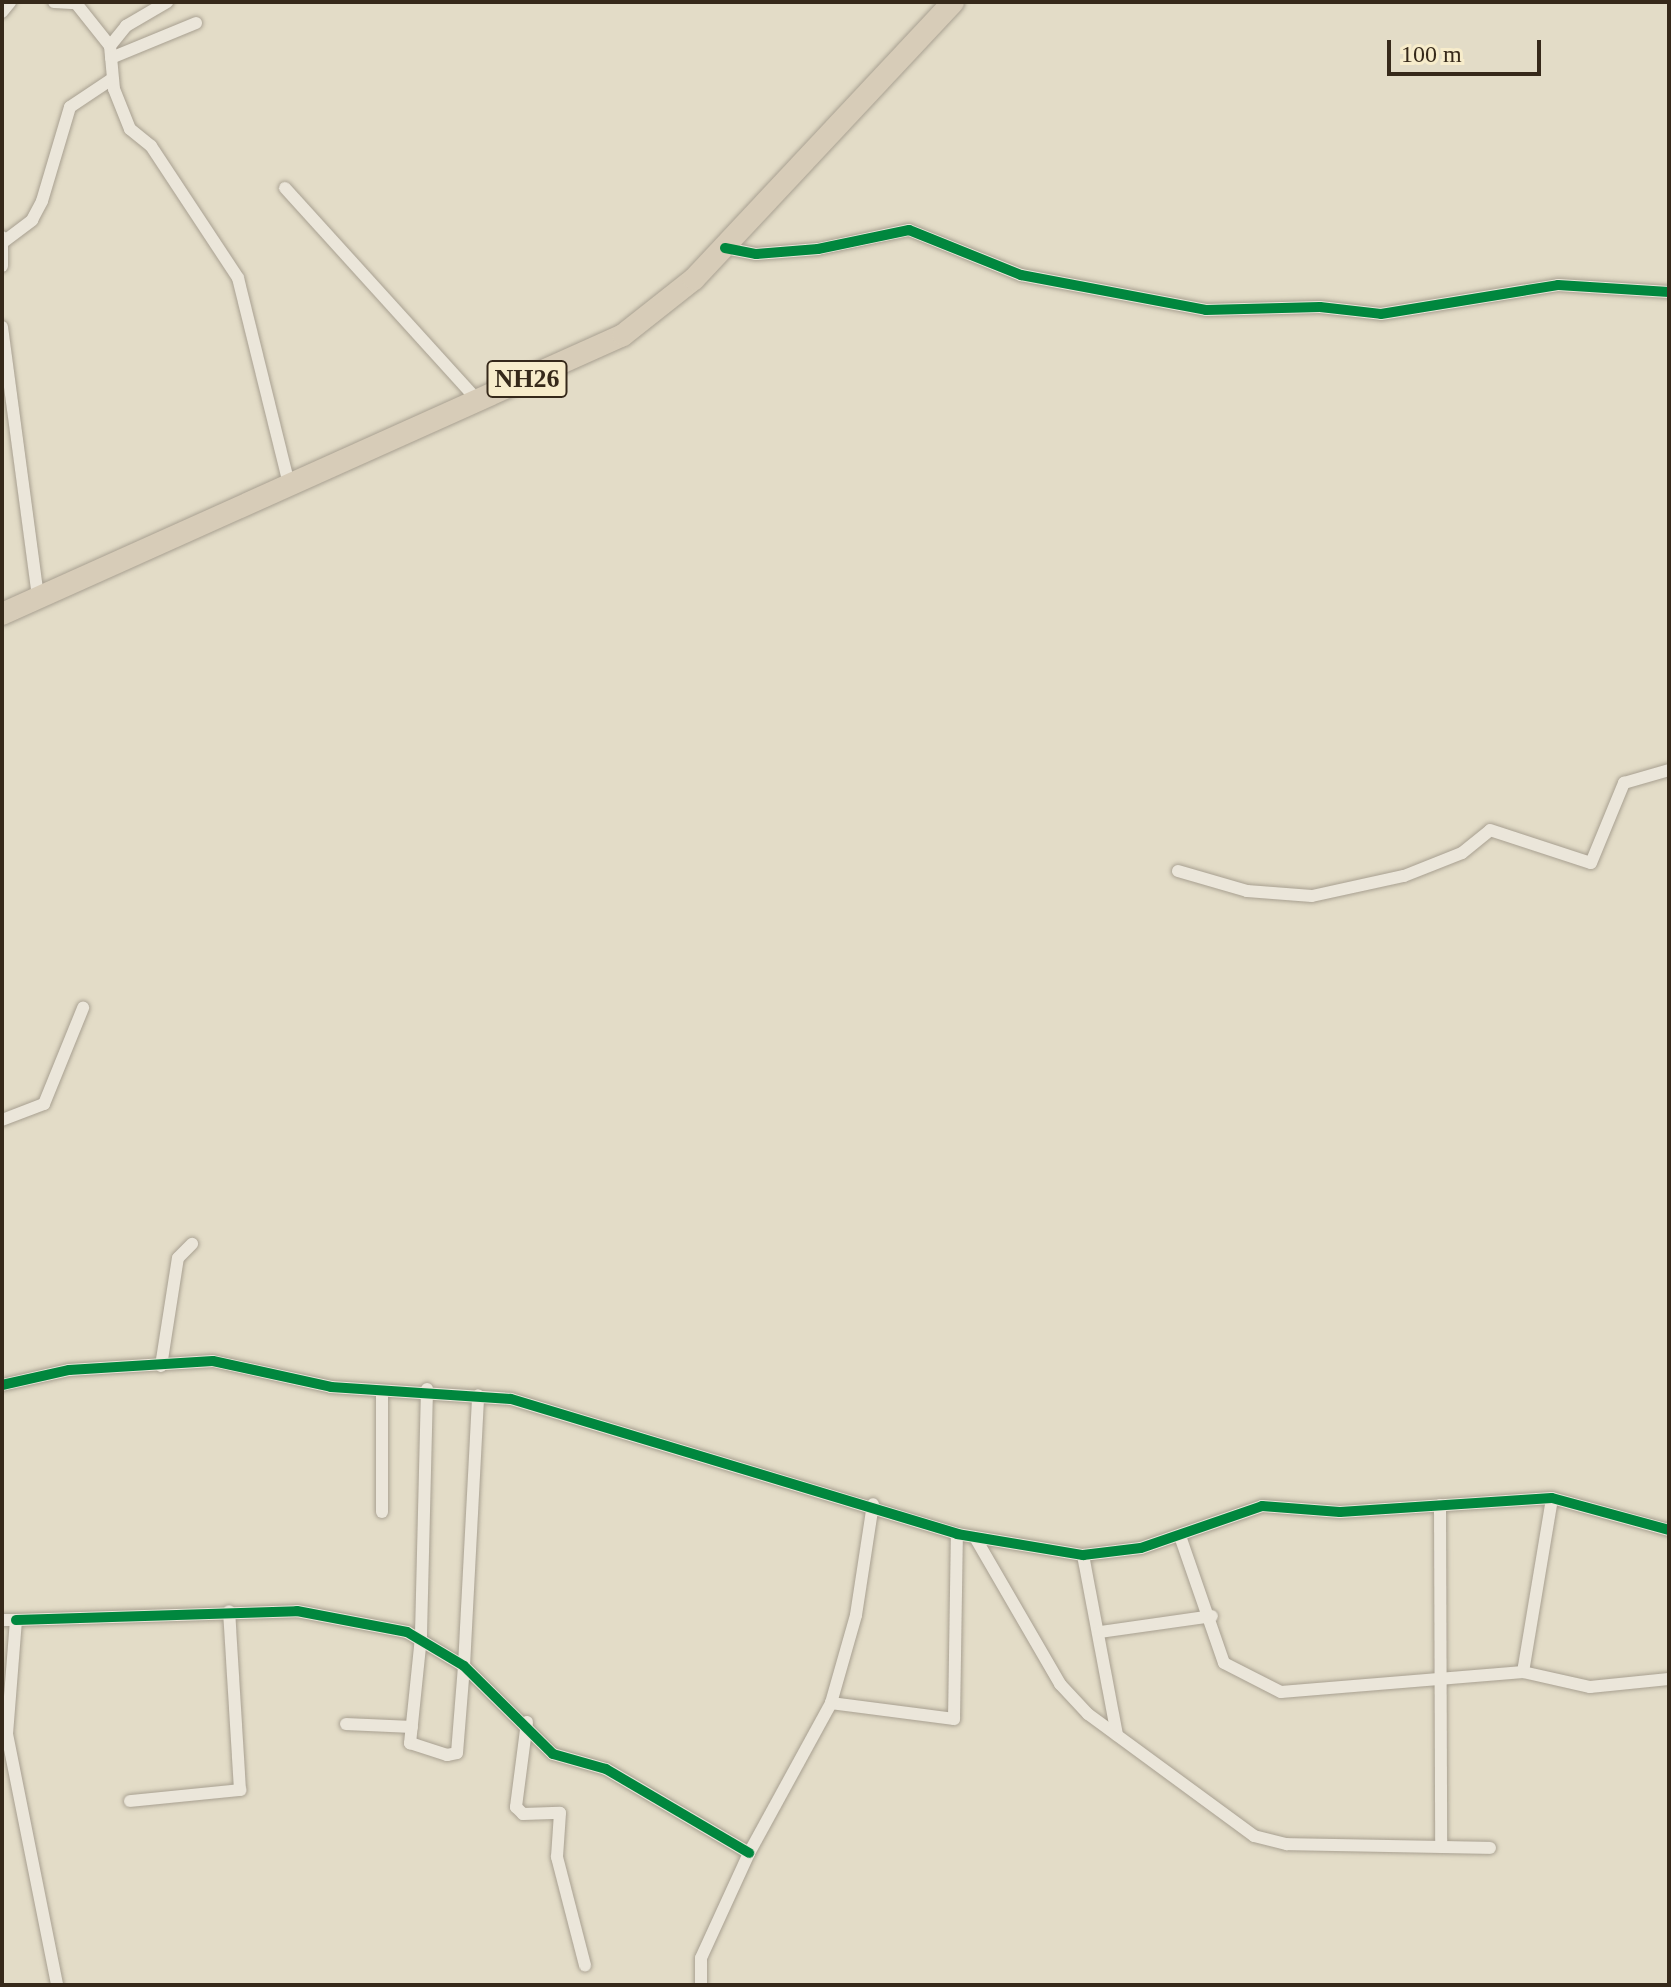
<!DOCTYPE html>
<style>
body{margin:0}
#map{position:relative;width:1671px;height:1987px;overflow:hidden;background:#e3dcc7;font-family:"Times New Roman",serif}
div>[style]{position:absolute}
.roads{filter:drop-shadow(0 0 2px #a8a091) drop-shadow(0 0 2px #a8a091)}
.street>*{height:12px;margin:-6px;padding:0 6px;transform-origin:6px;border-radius:6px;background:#ebe6da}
.highway>*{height:22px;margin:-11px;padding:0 11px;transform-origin:11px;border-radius:11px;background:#d7ccb8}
.cycleway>*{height:10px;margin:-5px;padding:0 5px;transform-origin:5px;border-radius:5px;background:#00873e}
span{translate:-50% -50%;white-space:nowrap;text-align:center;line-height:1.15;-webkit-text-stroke:8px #f7eccb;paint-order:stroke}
.shield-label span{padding:2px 6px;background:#f7eccb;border:2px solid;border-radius:6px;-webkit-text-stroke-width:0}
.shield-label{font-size:26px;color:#36291a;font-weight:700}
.frame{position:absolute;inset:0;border:4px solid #36291a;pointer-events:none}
.scale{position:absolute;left:1387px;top:40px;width:154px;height:36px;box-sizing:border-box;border:4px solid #36291a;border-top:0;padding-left:10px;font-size:24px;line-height:28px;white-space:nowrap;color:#36291a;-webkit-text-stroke:6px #f7eccb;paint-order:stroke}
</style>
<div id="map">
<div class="roads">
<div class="street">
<i style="left:54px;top:2px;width:22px;rotate:3deg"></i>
<i style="left:75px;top:2px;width:56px;rotate:51.5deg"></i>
<i style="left:110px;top:46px;width:43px;rotate:84.7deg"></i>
<i style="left:114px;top:89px;width:43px;rotate:68.2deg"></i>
<i style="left:130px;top:129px;width:27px;rotate:39deg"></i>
<i style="left:151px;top:146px;width:158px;rotate:56.6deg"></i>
<i style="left:238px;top:278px;width:212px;rotate:76.1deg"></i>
<i style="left:2px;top:12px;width:13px;rotate:-51deg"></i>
<i style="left:110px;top:46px;width:26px;rotate:-51deg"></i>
<i style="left:126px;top:26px;width:48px;rotate:-30.3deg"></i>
<i style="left:111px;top:58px;width:92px;rotate:-22.4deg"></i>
<i style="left:285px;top:188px;width:286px;rotate:47.8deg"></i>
<i style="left:2px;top:243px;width:38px;rotate:-37deg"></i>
<i style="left:32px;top:220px;width:21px;rotate:-62deg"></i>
<i style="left:42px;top:201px;width:98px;rotate:-73.4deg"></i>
<i style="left:70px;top:107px;width:50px;rotate:-33.7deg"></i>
<i style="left:725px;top:248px;width:32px;rotate:11deg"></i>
<i style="left:756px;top:254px;width:62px;rotate:-4.6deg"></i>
<i style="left:818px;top:249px;width:93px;rotate:-11.8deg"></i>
<i style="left:909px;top:230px;width:121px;rotate:21.9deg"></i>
<i style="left:1021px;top:275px;width:188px;rotate:10.7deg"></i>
<i style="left:1206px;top:310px;width:114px;rotate:-1.5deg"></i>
<i style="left:1320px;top:307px;width:61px;rotate:6.5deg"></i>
<i style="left:1381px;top:314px;width:179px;rotate:-9.3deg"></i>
<i style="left:1558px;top:285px;width:111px;rotate:3.6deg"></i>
<i style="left:2px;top:266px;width:29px;rotate:-90deg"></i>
<i style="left:2px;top:327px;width:273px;rotate:82.4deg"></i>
<i style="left:1178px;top:871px;width:72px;rotate:16.2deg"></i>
<i style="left:1247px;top:891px;width:65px;rotate:4.4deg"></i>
<i style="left:1312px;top:896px;width:94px;rotate:-12.3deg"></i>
<i style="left:1404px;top:876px;width:62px;rotate:-21.6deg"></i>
<i style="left:1462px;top:853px;width:36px;rotate:-39deg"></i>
<i style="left:1490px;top:830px;width:106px;rotate:18.1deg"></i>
<i style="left:1591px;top:863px;width:87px;rotate:-67.6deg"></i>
<i style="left:1624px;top:783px;width:47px;rotate:-16.1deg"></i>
<i style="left:2px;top:1120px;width:45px;rotate:-20.9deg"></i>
<i style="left:44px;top:1104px;width:104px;rotate:-67.9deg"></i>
<i style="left:161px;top:1366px;width:109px;rotate:-81.1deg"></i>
<i style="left:178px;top:1258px;width:20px;rotate:-45deg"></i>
<i style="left:2px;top:1385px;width:69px;rotate:-12.6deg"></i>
<i style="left:69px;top:1370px;width:144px;rotate:-3.6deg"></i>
<i style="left:213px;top:1361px;width:121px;rotate:12.4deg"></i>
<i style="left:331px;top:1387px;width:180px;rotate:3.8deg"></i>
<i style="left:511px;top:1399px;width:466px;rotate:16.8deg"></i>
<i style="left:957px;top:1534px;width:128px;rotate:9.5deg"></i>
<i style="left:1083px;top:1555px;width:58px;rotate:-6.9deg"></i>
<i style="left:1141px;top:1548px;width:128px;rotate:-19.1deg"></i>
<i style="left:1262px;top:1506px;width:78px;rotate:4.4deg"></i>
<i style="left:1340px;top:1512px;width:212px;rotate:-3.8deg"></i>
<i style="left:1552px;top:1498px;width:121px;rotate:15.3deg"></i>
<i style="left:427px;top:1389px;width:248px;rotate:91.4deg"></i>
<i style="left:421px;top:1637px;width:107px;rotate:95.9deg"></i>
<i style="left:410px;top:1743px;width:39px;rotate:18deg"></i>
<i style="left:447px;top:1755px;width:10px;rotate:-11deg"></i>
<i style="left:457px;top:1753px;width:87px;rotate:-85.4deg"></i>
<i style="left:464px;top:1666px;width:271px;rotate:-87deg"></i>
<i style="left:1440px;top:1505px;width:342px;rotate:89.8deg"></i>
<i style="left:382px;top:1512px;width:119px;rotate:-90deg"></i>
<i style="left:1180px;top:1536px;width:134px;rotate:70.9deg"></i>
<i style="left:1224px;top:1663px;width:64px;rotate:27deg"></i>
<i style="left:1281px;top:1692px;width:243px;rotate:-4.7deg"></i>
<i style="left:1523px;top:1672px;width:69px;rotate:12.6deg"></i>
<i style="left:1590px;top:1687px;width:79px;rotate:-5.8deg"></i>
<i style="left:976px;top:1539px;width:168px;rotate:59.9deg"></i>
<i style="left:1060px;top:1684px;width:41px;rotate:47deg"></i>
<i style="left:1088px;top:1714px;width:206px;rotate:36.3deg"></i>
<i style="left:1254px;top:1836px;width:34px;rotate:14deg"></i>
<i style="left:1287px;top:1844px;width:203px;rotate:1.1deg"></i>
<i style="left:1083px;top:1555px;width:183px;rotate:79.3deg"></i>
<i style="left:2px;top:1620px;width:14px"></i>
<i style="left:16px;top:1620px;width:114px;rotate:94.5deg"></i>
<i style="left:7px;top:1734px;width:256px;rotate:78.7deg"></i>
<i style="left:16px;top:1620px;width:281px;rotate:-1.8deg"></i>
<i style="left:297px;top:1611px;width:112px;rotate:10.8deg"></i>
<i style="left:407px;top:1632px;width:66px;rotate:30.8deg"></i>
<i style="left:464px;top:1666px;width:125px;rotate:44.7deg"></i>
<i style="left:553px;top:1754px;width:55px;rotate:15.8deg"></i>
<i style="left:606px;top:1769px;width:166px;rotate:30.4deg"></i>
<i style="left:1100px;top:1632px;width:113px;rotate:-8.1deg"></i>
<i style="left:1523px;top:1672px;width:176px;rotate:-80.5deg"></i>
<i style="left:831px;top:1703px;width:124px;rotate:7.4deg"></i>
<i style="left:954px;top:1719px;width:185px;rotate:-89.1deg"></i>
<i style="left:527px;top:1722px;width:86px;rotate:97.4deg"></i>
<i style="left:516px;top:1807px;width:10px;rotate:45deg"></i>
<i style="left:523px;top:1814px;width:37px;rotate:-2deg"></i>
<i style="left:560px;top:1813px;width:44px;rotate:93.9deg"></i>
<i style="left:557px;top:1857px;width:112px;rotate:75.5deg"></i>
<i style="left:346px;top:1724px;width:66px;rotate:2.6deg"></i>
<i style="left:130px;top:1801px;width:111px;rotate:-5.7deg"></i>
<i style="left:240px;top:1790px;width:179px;rotate:-93.5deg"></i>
<i style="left:701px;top:1985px;width:27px;rotate:-90deg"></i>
<i style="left:701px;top:1958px;width:115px;rotate:-65.4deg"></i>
<i style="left:749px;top:1853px;width:171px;rotate:-61.3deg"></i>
<i style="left:831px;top:1703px;width:91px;rotate:-74.1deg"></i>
<i style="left:856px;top:1615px;width:112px;rotate:-81.3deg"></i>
</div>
<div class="highway">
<i style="left:2px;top:614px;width:681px;rotate:-24.19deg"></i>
<i style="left:623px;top:335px;width:90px;rotate:-38.3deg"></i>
<i style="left:694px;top:279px;width:379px;rotate:-46.9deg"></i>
</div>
</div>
<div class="cycleway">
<i style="left:725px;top:248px;width:32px;rotate:11deg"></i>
<i style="left:756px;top:254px;width:62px;rotate:-4.6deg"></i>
<i style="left:818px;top:249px;width:93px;rotate:-11.8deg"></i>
<i style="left:909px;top:230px;width:121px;rotate:21.9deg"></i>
<i style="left:1021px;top:275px;width:188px;rotate:10.7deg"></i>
<i style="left:1206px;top:310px;width:114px;rotate:-1.5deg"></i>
<i style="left:1320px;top:307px;width:61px;rotate:6.5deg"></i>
<i style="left:1381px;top:314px;width:179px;rotate:-9.3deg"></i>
<i style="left:1558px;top:285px;width:111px;rotate:3.6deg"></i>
<i style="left:2px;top:1385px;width:69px;rotate:-12.6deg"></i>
<i style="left:69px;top:1370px;width:144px;rotate:-3.6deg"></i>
<i style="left:213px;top:1361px;width:121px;rotate:12.4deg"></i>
<i style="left:331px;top:1387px;width:180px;rotate:3.8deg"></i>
<i style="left:511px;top:1399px;width:466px;rotate:16.8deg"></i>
<i style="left:957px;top:1534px;width:128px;rotate:9.5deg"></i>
<i style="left:1083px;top:1555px;width:58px;rotate:-6.9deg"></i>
<i style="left:1141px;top:1548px;width:128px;rotate:-19.1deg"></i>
<i style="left:1262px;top:1506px;width:78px;rotate:4.4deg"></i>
<i style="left:1340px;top:1512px;width:212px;rotate:-3.8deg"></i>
<i style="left:1552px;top:1498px;width:121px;rotate:15.3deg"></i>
<i style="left:16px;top:1620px;width:281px;rotate:-1.8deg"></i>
<i style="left:297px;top:1611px;width:112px;rotate:10.8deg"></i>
<i style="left:407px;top:1632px;width:66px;rotate:30.8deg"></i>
<i style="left:464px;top:1666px;width:125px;rotate:44.7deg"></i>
<i style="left:553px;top:1754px;width:55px;rotate:15.8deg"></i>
<i style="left:606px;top:1769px;width:166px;rotate:30.4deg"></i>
</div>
<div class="shield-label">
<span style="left:527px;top:379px">NH26</span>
</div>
<div class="frame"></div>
<div class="scale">100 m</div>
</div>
